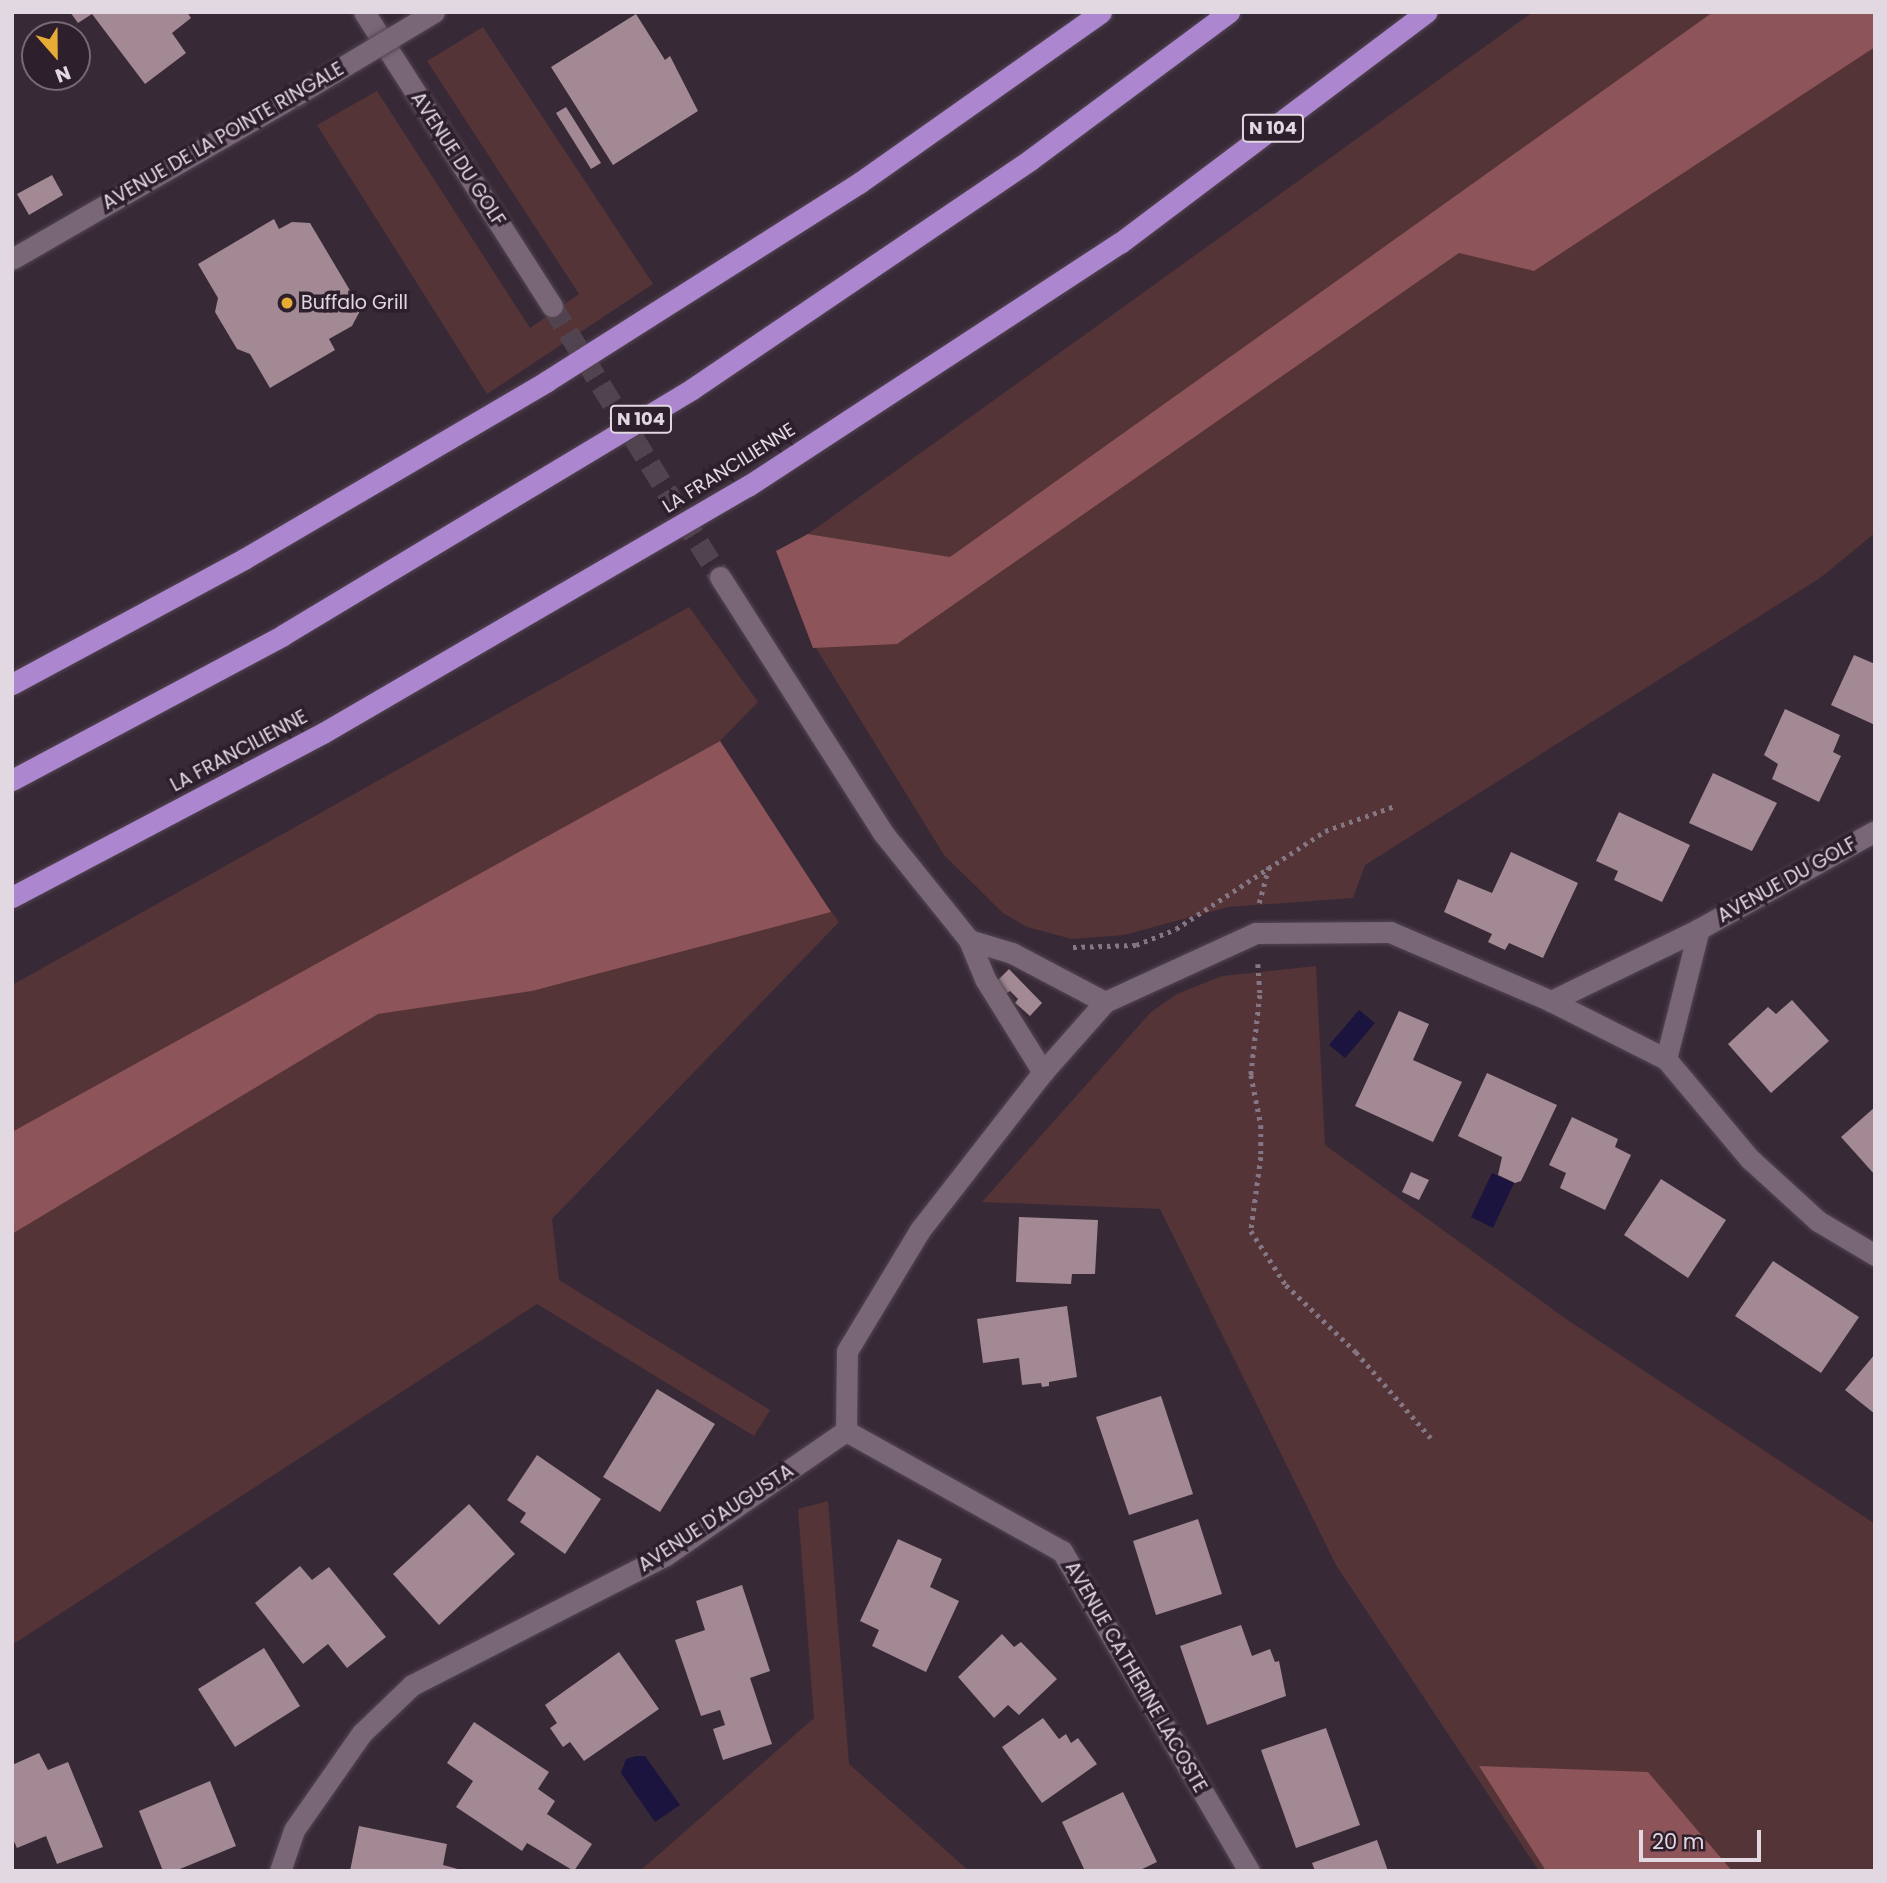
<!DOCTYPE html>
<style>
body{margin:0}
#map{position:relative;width:1887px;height:1883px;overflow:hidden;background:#382937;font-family:Poppins,sans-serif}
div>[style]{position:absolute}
.green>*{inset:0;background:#543436}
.forest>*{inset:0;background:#8d5459}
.water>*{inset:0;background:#1b143e}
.building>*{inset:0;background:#a28993}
.minor-tunnel>*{height:21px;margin-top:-10.5px;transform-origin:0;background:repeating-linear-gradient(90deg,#524350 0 21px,transparent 0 31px)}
.path>*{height:4.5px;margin-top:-2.25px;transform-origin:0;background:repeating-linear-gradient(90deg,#847783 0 3.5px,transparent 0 8.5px)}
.roads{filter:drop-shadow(0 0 2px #524551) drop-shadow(0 0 2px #524551)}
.minor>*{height:21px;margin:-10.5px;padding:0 10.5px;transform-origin:10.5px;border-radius:10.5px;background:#796777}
.highway>*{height:21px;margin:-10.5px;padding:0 10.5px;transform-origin:10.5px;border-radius:10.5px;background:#ac86ce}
.bridges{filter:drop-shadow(0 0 2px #524551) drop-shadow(0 0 2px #524551)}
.minor-bridge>*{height:21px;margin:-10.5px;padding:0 10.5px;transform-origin:10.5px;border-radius:10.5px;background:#796777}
.dots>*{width:19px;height:19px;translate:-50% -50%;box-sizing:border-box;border:4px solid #2e1f2d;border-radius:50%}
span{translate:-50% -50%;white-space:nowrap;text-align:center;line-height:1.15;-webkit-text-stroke:7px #2e1f2d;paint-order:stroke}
.shield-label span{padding:2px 5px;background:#2e1f2d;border:2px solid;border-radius:5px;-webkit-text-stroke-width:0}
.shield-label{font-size:18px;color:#e2d8e1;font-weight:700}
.street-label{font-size:19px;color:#e2d8e1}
.poi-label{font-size:19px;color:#e2d8e1}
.left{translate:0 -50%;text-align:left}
.frame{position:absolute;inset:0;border:14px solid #e2d8e1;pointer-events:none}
.north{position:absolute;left:21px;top:21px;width:70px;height:70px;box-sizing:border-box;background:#2e1f2d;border:2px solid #766975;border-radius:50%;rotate:159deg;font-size:19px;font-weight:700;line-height:28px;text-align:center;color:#e2d8e1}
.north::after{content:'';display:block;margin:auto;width:24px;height:32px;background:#e6ac36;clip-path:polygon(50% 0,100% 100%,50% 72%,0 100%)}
.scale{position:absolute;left:1639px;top:1830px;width:122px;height:32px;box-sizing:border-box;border:4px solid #e2d8e1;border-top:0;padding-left:9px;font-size:21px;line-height:24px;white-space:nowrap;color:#e2d8e1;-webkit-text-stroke:5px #2e1f2d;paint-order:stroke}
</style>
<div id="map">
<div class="green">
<i style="clip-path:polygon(1533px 12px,1875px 12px,1875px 533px,1820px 578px,1365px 865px,1353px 898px,1228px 907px,1124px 935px,1072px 939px,1027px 927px,1003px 913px,944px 855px,816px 648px,949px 557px,808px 534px)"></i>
<i style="clip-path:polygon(483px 27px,653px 284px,487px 394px,317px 125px,377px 91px,530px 328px,579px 294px,427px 61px)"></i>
<i style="clip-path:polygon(689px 607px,758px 702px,720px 741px,681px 762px,811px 884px,839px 922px,552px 1219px,559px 1280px,770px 1410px,754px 1436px,537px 1304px,12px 1645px,12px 985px)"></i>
<i style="clip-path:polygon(1316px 966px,1325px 1145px,1569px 1321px,1875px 1524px,1875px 1871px,1539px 1871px,1336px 1565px,1160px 1209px,982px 1202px,1151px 1012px,1177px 994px,1222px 976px)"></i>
<i style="clip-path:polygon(828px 1501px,849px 1764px,969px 1871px,640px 1871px,814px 1718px,798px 1509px)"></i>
</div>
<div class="forest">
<i style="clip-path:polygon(1713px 12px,1875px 12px,1875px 47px,1534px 271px,1459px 253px,897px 644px,813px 648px,776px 551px,808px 534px,950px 557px)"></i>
<i style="clip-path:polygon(720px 741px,831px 912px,532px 991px,378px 1014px,12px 1234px,12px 1132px)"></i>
<i style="clip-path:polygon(1479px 1766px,1648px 1772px,1732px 1871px,1546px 1871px)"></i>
</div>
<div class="water">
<i style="clip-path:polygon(1359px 1010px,1375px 1023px,1345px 1058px,1329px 1045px)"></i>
<i style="clip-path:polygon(1492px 1173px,1514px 1183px,1493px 1228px,1471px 1217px)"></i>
<i style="clip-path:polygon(636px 1756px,645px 1756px,680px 1805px,655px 1822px,621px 1773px,626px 1759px)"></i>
</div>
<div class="building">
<i style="clip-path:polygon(70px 12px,187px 12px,191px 18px,172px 33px,186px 53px,145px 84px,92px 14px,78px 23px)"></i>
<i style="clip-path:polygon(636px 14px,665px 60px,670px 56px,698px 111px,613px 165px,551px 67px)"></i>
<i style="clip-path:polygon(566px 107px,601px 163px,591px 169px,556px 113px)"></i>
<i style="clip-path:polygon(52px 175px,63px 195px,29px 215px,17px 194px)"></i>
<i style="clip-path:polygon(274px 219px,279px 229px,292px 222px,310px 223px,361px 309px,352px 326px,329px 339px,335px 350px,270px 388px,250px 354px,237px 349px,215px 312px,218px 298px,198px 264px)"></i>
<i style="clip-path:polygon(1854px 655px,1875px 664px,1875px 725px,1831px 705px)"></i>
<i style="clip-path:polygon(1785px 709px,1840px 735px,1833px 752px,1841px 756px,1819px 802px,1772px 779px,1778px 764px,1764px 755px)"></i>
<i style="clip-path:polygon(1713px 773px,1777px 803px,1752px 851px,1689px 823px)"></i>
<i style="clip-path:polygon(1619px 812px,1690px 845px,1662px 902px,1614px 880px,1618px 871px,1596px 861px)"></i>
<i style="clip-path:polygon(1511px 852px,1578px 883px,1543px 958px,1509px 943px,1505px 950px,1488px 942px,1492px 934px,1444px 912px,1458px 879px,1492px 893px)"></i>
<i style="clip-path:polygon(1009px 969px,1042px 1003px,1030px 1016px,1015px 1003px,1018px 999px,1010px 991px,1004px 995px,996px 982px)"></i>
<i style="clip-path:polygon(1792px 1000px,1829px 1041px,1771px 1093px,1728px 1044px,1768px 1007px,1776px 1014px)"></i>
<i style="clip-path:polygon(1399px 1011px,1429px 1024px,1413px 1060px,1462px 1082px,1433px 1142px,1355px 1106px)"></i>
<i style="clip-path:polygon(1487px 1073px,1557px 1105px,1521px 1181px,1515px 1183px,1498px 1175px,1502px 1157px,1458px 1136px)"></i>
<i style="clip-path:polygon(1875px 1107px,1875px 1175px,1841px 1137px)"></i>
<i style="clip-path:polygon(1572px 1117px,1618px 1139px,1615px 1147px,1631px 1155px,1605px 1210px,1560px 1188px,1566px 1173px,1549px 1165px)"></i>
<i style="clip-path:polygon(1411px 1172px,1429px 1180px,1419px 1200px,1402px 1192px)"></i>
<i style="clip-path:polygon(1661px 1179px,1726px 1220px,1688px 1278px,1624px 1235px)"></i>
<i style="clip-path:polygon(1019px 1217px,1098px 1220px,1095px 1274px,1072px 1274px,1071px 1284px,1016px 1282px)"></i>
<i style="clip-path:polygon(1773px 1261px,1859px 1317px,1821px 1373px,1735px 1316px)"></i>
<i style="clip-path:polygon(1067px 1306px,1077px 1377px,1049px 1382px,1049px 1386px,1042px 1387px,1041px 1383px,1022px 1385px,1019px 1358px,983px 1363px,977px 1319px)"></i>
<i style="clip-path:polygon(1875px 1354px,1875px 1414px,1845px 1390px)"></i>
<i style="clip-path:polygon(657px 1389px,715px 1424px,660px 1512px,603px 1477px)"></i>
<i style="clip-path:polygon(1161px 1396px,1193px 1494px,1129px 1515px,1096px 1417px)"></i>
<i style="clip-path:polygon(537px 1455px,601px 1499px,565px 1554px,520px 1522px,526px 1513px,507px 1500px)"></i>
<i style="clip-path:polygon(469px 1504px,515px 1554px,439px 1625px,393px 1574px)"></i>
<i style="clip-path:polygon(1198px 1519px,1222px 1594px,1156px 1615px,1133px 1541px)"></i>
<i style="clip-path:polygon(898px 1539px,942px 1559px,930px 1587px,959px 1601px,926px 1672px,872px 1646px,879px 1630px,860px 1621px)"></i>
<i style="clip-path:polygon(300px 1566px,312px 1580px,329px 1567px,386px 1637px,347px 1668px,328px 1644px,303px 1664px,255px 1603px)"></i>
<i style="clip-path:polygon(742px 1585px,770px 1671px,750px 1678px,772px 1744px,723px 1760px,713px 1729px,725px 1725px,720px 1710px,701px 1716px,675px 1640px,705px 1630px,696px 1601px)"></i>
<i style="clip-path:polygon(1241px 1625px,1252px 1656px,1270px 1649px,1275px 1662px,1279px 1661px,1286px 1696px,1207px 1725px,1180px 1646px)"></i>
<i style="clip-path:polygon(1002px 1634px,1014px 1647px,1021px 1642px,1057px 1679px,1019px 1715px,1008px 1705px,994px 1718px,958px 1677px)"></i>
<i style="clip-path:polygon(264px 1648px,300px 1706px,235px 1747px,198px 1689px)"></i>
<i style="clip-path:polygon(619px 1652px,659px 1709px,584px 1761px,570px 1742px,563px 1747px,550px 1728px,557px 1723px,545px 1705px)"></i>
<i style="clip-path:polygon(1043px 1718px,1059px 1739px,1066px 1734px,1071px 1743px,1078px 1738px,1097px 1764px,1042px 1803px,1002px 1747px)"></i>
<i style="clip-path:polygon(474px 1722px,549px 1772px,538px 1789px,555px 1801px,547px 1814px,592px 1844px,574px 1871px,527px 1843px,522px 1851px,456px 1807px,473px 1781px,447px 1763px)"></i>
<i style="clip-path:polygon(1326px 1728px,1360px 1825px,1296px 1848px,1261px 1750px)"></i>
<i style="clip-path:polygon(39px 1753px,48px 1770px,68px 1762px,103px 1847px,57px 1864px,46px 1836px,17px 1848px,12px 1837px,12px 1765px)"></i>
<i style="clip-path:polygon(210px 1781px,236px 1846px,175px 1871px,163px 1871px,139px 1811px)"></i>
<i style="clip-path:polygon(1123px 1792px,1157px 1862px,1138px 1871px,1085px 1871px,1062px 1822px)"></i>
<i style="clip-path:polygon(359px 1826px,447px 1844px,443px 1865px,465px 1871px,350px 1871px)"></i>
<i style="clip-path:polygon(1377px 1840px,1388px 1871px,1315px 1871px,1312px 1863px)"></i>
</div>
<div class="minor-tunnel">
<i style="left:552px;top:306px;width:319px;rotate:58.2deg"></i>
</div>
<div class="path">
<i style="left:1259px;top:903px;width:39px;rotate:-75deg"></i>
<i style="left:1073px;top:947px;width:63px;rotate:-1.8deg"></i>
<i style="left:1136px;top:945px;width:43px;rotate:-21.8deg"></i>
<i style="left:1176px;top:929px;width:178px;rotate:-33.3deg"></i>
<i style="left:1325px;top:831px;width:74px;rotate:-19.7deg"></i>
<i style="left:1258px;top:964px;width:31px;rotate:86deg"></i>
<i style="left:1260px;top:995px;width:81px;rotate:96.4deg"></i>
<i style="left:1251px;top:1075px;width:51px;rotate:78.7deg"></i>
<i style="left:1261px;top:1125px;width:32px;rotate:90deg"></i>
<i style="left:1261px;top:1157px;width:75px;rotate:97.7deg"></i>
<i style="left:1251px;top:1231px;width:64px;rotate:57.1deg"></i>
<i style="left:1286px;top:1285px;width:97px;rotate:43.7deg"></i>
<i style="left:1356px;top:1352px;width:114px;rotate:48.9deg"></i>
</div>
<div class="roads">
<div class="minor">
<i style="left:364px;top:12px;width:349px;rotate:57.4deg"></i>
<i style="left:12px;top:259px;width:328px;rotate:-30deg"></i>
<i style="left:720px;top:577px;width:303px;rotate:57.5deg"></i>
<i style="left:883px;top:833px;width:137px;rotate:51.2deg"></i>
<i style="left:969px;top:940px;width:42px;rotate:67.7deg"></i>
<i style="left:985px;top:979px;width:110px;rotate:58.1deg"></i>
<i style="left:969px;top:940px;width:45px;rotate:16.8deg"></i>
<i style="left:1012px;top:953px;width:105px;rotate:27.8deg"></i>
<i style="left:1551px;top:1001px;width:165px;rotate:-25.9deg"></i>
<i style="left:1699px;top:929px;width:201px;rotate:-29.1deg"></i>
<i style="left:1666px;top:1059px;width:134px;rotate:-75.8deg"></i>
<i style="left:846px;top:1431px;width:247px;rotate:29.1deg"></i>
<i style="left:1062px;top:1551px;width:371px;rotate:59.7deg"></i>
<i style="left:280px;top:1871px;width:43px;rotate:-71.1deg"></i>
<i style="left:294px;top:1830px;width:118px;rotate:-55deg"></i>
<i style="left:362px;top:1733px;width:69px;rotate:-43.8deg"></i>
<i style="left:412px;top:1685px;width:285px;rotate:-27.1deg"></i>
<i style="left:666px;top:1555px;width:219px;rotate:-34.6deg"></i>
<i style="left:846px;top:1431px;width:80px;rotate:-89.3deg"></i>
<i style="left:847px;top:1351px;width:141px;rotate:-58.9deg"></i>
<i style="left:920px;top:1230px;width:200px;rotate:-52.1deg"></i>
<i style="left:1043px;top:1072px;width:94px;rotate:-48.5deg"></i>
<i style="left:1105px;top:1002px;width:166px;rotate:-24.6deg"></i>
<i style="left:1256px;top:933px;width:134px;rotate:-0.4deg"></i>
<i style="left:1390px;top:932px;width:175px;rotate:23.2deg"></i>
<i style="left:1551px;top:1001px;width:129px;rotate:26.8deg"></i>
<i style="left:1666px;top:1059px;width:131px;rotate:50deg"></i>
<i style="left:1750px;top:1159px;width:92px;rotate:42.4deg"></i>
<i style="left:1818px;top:1221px;width:66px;rotate:30.8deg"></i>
</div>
<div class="highway">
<i style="left:12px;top:684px;width:264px;rotate:-28.3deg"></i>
<i style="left:244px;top:559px;width:351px;rotate:-30.4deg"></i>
<i style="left:547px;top:381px;width:370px;rotate:-32.4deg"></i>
<i style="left:859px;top:183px;width:296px;rotate:-35.2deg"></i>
<i style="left:12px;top:780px;width:307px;rotate:-28.1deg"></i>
<i style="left:283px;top:635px;width:477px;rotate:-31deg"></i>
<i style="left:692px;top:389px;width:408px;rotate:-34.1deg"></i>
<i style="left:1030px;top:160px;width:248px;rotate:-36.6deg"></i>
<i style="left:12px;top:897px;width:352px;rotate:-27.8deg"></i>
<i style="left:323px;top:733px;width:492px;rotate:-30.2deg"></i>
<i style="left:748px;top:486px;width:444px;rotate:-33.2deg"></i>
<i style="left:1120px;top:243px;width:384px;rotate:-37deg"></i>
</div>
</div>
<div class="bridges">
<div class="minor-bridge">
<i style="left:296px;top:95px;width:161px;rotate:-31deg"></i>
</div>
</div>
<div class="dots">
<i style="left:287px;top:303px;background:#e6ac36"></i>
</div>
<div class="shield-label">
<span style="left:1273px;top:128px">N 104</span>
<span style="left:641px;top:419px">N 104</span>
</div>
<div class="street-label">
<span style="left:223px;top:136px;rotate:-30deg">AVENUE DE LA POINTE RINGALE</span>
<span style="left:458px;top:159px;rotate:57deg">AVENUE DU GOLF</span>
<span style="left:729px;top:468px;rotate:-32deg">LA FRANCILIENNE</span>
<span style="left:239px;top:751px;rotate:-28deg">LA FRANCILIENNE</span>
<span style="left:1787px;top:880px;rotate:-29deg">AVENUE DU GOLF</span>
<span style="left:716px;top:1518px;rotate:-33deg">AVENUE D'AUGUSTA</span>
<span style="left:1136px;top:1677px;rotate:60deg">AVENUE CATHERINE LACOSTE</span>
</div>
<div class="poi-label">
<span class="left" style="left:301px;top:303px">Buffalo Grill</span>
</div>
<div class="frame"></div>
<div class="north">N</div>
<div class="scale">20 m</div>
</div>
